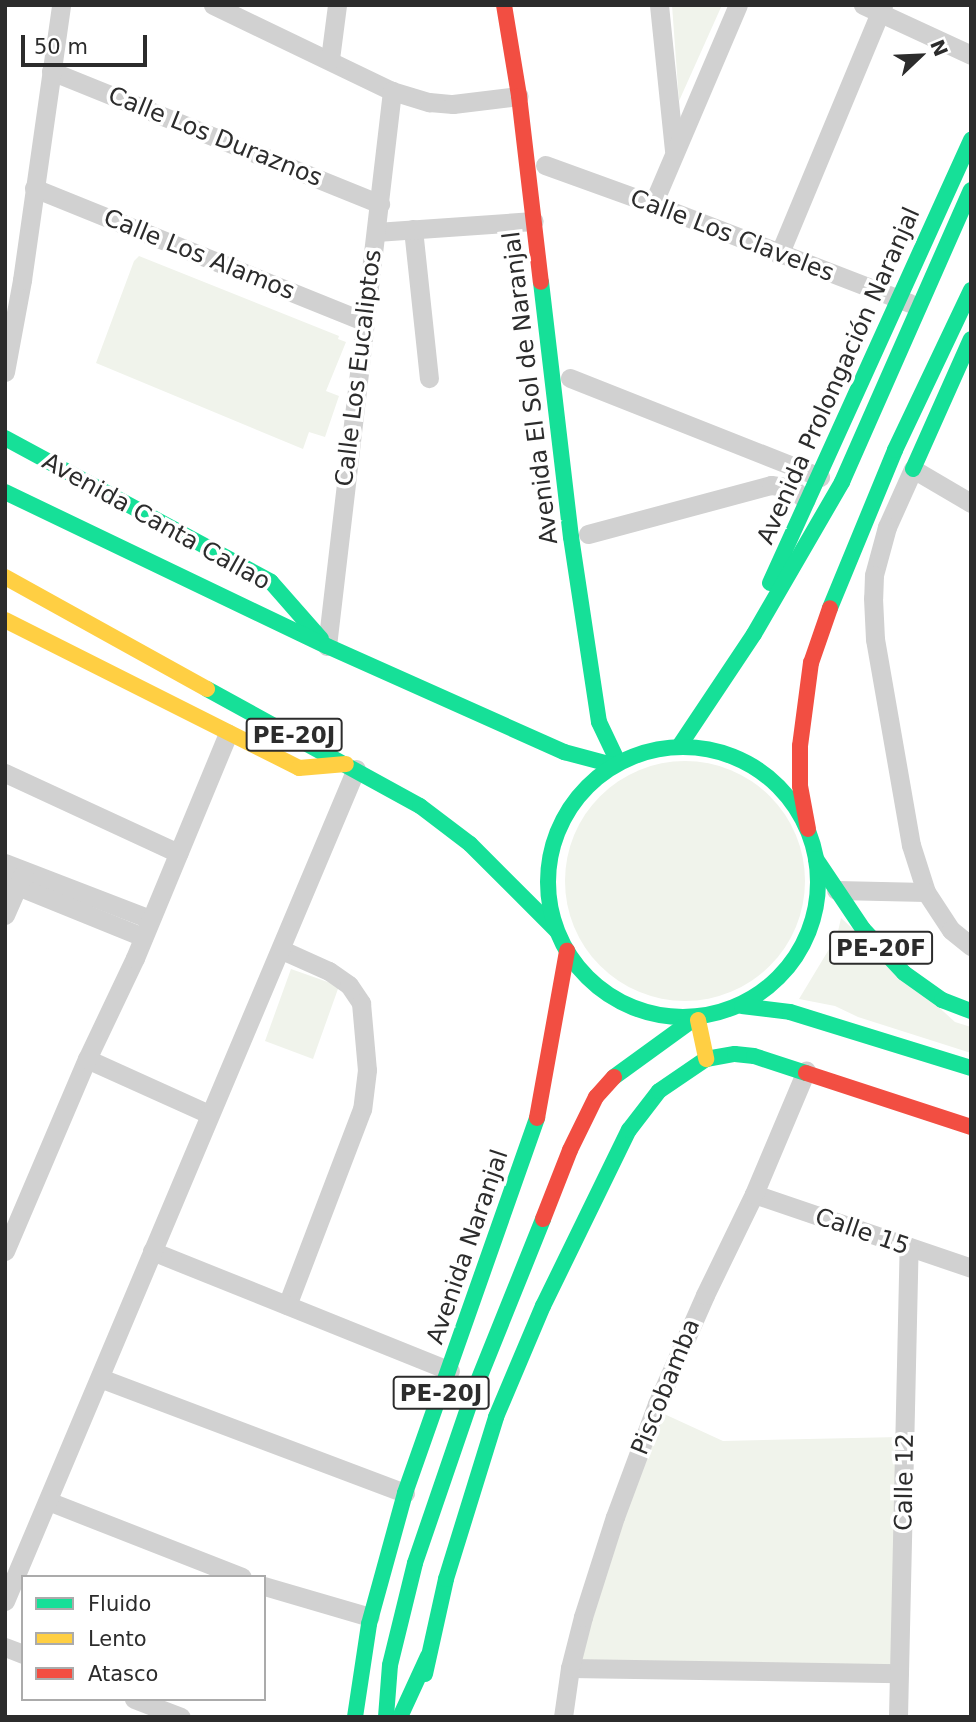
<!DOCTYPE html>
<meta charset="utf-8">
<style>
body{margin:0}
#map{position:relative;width:976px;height:1722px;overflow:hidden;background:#fff;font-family:"DejaVu Sans",sans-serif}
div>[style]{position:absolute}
.green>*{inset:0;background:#f0f3eb}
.round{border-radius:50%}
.street>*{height:19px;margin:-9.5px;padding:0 9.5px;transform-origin:9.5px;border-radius:9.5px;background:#d1d1d1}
.fast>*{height:16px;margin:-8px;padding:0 8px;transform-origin:8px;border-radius:8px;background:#16e098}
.fast>.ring{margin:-8px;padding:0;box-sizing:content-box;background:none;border:16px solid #16e098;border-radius:50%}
.slow>*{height:16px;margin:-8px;padding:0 8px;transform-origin:8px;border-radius:8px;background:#ffcf43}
.jam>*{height:16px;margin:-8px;padding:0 8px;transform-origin:8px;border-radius:8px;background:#f24e42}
span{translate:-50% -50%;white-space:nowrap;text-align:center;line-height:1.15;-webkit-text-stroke:7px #fff;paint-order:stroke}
.shield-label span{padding:2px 5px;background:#fff;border:2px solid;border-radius:5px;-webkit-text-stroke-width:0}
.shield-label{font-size:23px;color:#2c2c2c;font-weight:700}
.street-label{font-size:24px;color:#2c2c2c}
.frame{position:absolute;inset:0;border:7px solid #2c2c2c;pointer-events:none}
.legend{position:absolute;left:21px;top:1575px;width:245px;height:126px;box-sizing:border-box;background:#fff;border:2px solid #ababab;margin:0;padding:9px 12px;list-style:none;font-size:21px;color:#2c2c2c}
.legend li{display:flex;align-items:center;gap:14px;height:35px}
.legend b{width:35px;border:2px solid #ababab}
.north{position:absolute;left:885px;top:21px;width:70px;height:70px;-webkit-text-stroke:5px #fff;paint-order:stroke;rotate:67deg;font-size:19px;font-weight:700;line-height:28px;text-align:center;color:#2c2c2c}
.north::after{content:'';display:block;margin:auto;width:24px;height:32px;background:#2c2c2c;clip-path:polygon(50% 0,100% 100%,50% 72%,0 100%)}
.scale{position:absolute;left:21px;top:35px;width:126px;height:32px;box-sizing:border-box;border:4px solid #2c2c2c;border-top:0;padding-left:9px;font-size:21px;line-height:24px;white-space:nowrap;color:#2c2c2c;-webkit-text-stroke:5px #fff;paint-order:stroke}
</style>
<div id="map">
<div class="green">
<i style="clip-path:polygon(672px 5px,722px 5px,679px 101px)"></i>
<i style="clip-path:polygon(139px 256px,339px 336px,338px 339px,346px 342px,326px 391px,339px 396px,325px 437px,309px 432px,303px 449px,96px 363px,134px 261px)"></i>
<i class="round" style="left:565px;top:761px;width:240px;height:240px"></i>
<i style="clip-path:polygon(841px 918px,955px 1022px,971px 1027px,971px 1053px,858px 1017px,835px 1006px,799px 999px,837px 936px)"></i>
<i style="clip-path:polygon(291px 969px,339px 986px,313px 1059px,265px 1041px)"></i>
<i style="clip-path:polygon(662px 1413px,723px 1441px,899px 1437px,892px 1665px,580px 1662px,621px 1522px)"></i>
</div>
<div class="street">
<i style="left:213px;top:5px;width:199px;rotate:25.7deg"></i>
<i style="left:392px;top:91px;width:39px;rotate:17deg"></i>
<i style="left:429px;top:102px;width:24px;rotate:5deg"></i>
<i style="left:453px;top:104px;width:66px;rotate:-6.9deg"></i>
<i style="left:659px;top:5px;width:146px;rotate:84.1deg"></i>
<i style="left:863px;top:5px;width:119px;rotate:24.8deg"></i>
<i style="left:330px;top:59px;width:54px;rotate:-82.6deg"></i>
<i style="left:51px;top:71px;width:355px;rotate:22deg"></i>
<i style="left:545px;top:165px;width:115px;rotate:19.9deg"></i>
<i style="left:653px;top:204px;width:275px;rotate:21.1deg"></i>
<i style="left:34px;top:188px;width:357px;rotate:22deg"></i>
<i style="left:653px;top:204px;width:216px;rotate:-66.9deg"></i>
<i style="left:413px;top:229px;width:150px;rotate:83.9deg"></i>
<i style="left:376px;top:232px;width:158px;rotate:-4deg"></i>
<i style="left:779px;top:255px;width:271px;rotate:-67.4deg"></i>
<i style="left:5px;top:372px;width:94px;rotate:-79.5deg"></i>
<i style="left:22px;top:280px;width:278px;rotate:-81.9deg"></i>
<i style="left:570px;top:378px;width:269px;rotate:21.6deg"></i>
<i style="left:971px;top:503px;width:67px;rotate:-149.6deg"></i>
<i style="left:913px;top:469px;width:64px;rotate:114.1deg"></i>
<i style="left:887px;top:527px;width:50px;rotate:105.2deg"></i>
<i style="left:874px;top:575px;width:23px;rotate:92deg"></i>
<i style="left:873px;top:598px;width:41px;rotate:87.2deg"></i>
<i style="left:875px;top:639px;width:209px;rotate:80.1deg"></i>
<i style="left:911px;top:845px;width:49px;rotate:72.3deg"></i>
<i style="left:926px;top:892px;width:45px;rotate:56.7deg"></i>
<i style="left:951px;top:930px;width:26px;rotate:39deg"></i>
<i style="left:588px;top:534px;width:189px;rotate:-15deg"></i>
<i style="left:771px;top:485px;width:21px;rotate:8deg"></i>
<i style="left:792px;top:488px;width:18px;rotate:41deg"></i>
<i style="left:327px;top:646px;width:559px;rotate:-83.32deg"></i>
<i style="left:5px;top:773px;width:191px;rotate:24.8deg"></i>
<i style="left:5px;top:863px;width:155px;rotate:21.1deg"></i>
<i style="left:5px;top:881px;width:149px;rotate:22.1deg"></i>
<i style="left:836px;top:890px;width:90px;rotate:1.3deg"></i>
<i style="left:5px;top:915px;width:45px;rotate:-66.3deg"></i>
<i style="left:282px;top:950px;width:51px;rotate:24.1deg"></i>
<i style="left:329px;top:971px;width:24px;rotate:35deg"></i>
<i style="left:349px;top:985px;width:22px;rotate:56deg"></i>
<i style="left:361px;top:1003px;width:67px;rotate:84.9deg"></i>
<i style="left:367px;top:1070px;width:39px;rotate:97deg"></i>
<i style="left:362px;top:1109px;width:210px;rotate:110.9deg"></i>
<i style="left:87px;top:1059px;width:134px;rotate:24.3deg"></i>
<i style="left:754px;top:1194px;width:229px;rotate:18.8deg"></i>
<i style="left:5px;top:1251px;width:209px;rotate:-66.9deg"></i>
<i style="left:87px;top:1059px;width:112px;rotate:-64.6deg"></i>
<i style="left:135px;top:958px;width:243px;rotate:-67.5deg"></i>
<i style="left:152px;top:1251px;width:321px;rotate:21.9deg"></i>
<i style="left:100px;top:1378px;width:326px;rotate:20.7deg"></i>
<i style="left:48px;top:1501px;width:208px;rotate:21.4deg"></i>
<i style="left:264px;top:1586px;width:110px;rotate:16.3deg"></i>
<i style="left:5px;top:1601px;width:903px;rotate:-67.13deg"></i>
<i style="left:5px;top:1647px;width:19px;rotate:21deg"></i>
<i style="left:570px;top:1668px;width:329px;rotate:0.9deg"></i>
<i style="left:134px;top:1699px;width:50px;rotate:21deg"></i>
<i style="left:563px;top:1717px;width:49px;rotate:-81.9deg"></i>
<i style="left:570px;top:1668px;width:53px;rotate:-75.7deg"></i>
<i style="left:583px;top:1617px;width:105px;rotate:-72.3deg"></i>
<i style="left:615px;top:1517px;width:121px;rotate:-69.6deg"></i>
<i style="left:657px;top:1404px;width:119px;rotate:-66.2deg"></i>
<i style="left:705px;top:1295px;width:112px;rotate:-64.1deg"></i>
<i style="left:754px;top:1194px;width:134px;rotate:-67.1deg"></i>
<i style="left:898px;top:1717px;width:470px;rotate:-88.7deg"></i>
</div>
<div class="fast">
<i style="left:541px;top:282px;width:257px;rotate:83.3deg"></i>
<i style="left:571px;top:537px;width:187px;rotate:81.4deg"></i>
<i style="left:599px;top:722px;width:44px;rotate:64.6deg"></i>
<i style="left:5px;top:438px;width:302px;rotate:28.4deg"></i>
<i style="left:271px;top:582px;width:76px;rotate:48.7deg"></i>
<i style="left:913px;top:469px;width:142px;rotate:-66deg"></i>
<i style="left:5px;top:492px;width:357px;rotate:25.6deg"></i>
<i style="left:327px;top:646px;width:260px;rotate:24.1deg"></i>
<i style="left:564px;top:752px;width:51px;rotate:14.9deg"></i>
<i style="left:770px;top:583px;width:487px;rotate:-65.6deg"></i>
<i style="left:830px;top:608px;width:171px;rotate:-67.6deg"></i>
<i style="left:895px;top:450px;width:177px;rotate:-64.6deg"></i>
<i style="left:207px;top:689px;width:243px;rotate:28.8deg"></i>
<i style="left:420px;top:806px;width:63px;rotate:37.2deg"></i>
<i style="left:470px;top:844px;width:122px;rotate:45deg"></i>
<i style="left:680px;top:745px;width:133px;rotate:-56.3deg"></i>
<i style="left:754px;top:634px;width:176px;rotate:-59.9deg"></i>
<i style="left:842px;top:482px;width:319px;rotate:-66.2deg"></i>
<i class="ring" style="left:548px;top:747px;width:254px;height:254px"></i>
<i style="left:816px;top:859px;width:84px;rotate:56.1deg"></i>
<i style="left:863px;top:929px;width:60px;rotate:47deg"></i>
<i style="left:904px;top:973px;width:47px;rotate:35.4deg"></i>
<i style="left:942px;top:1000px;width:31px;rotate:21deg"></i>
<i style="left:742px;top:1006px;width:48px;rotate:7.1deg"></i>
<i style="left:790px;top:1012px;width:189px;rotate:17.2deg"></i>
<i style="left:614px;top:1077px;width:95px;rotate:-36deg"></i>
<i style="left:425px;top:1674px;width:97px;rotate:-77.5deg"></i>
<i style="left:446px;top:1579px;width:170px;rotate:-72.8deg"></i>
<i style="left:496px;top:1417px;width:121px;rotate:-67.1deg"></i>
<i style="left:543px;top:1306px;width:196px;rotate:-64deg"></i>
<i style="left:629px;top:1130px;width:49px;rotate:-52.4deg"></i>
<i style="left:659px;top:1091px;width:57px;rotate:-34.2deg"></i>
<i style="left:706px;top:1059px;width:29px;rotate:-10deg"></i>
<i style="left:735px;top:1054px;width:19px;rotate:6deg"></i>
<i style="left:754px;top:1056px;width:55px;rotate:18.1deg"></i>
<i style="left:355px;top:1717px;width:94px;rotate:-81.4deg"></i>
<i style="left:369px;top:1624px;width:136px;rotate:-74.6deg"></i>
<i style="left:405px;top:1493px;width:398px;rotate:-70.6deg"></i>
<i style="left:386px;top:1717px;width:52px;rotate:-85.6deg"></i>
<i style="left:390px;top:1665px;width:105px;rotate:-76.2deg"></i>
<i style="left:415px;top:1563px;width:182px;rotate:-71.1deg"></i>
<i style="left:474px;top:1391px;width:185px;rotate:-68.1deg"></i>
<i style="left:400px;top:1717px;width:67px;rotate:-65.3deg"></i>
</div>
<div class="slow">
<i style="left:5px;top:577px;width:231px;rotate:29deg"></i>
<i style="left:5px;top:620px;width:329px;rotate:26.7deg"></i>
<i style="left:299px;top:768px;width:47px;rotate:-4.9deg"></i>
<i style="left:698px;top:1020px;width:40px;rotate:78deg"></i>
</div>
<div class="jam">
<i style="left:504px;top:5px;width:92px;rotate:80.6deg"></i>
<i style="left:519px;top:96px;width:187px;rotate:83.3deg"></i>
<i style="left:808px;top:829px;width:44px;rotate:-100.5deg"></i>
<i style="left:800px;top:786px;width:40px;rotate:-90deg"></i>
<i style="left:800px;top:746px;width:84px;rotate:-82.5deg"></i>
<i style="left:811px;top:663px;width:58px;rotate:-70.9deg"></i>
<i style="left:806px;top:1073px;width:174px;rotate:18.1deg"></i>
<i style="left:537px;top:1118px;width:170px;rotate:-79.8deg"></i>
<i style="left:543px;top:1219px;width:74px;rotate:-68.6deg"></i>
<i style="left:570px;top:1150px;width:59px;rotate:-63.9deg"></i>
<i style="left:596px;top:1097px;width:27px;rotate:-48deg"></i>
</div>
<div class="shield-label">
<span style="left:294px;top:735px">PE-20J</span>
<span style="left:881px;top:948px">PE-20F</span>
<span style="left:441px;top:1393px">PE-20J</span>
</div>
<div class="street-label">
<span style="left:215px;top:137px;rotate:22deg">Calle Los Duraznos</span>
<span style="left:732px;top:236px;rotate:21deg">Calle Los Claveles</span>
<span style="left:199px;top:255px;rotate:22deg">Calle Los Alamos</span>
<span style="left:359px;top:368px;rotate:-83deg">Calle Los Eucaliptos</span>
<span style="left:839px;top:376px;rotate:-66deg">Avenida Prolongación Naranjal</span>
<span style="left:531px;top:388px;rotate:-97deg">Avenida El Sol de Naranjal</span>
<span style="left:156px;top:522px;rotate:29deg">Avenida Canta Callao</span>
<span style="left:862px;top:1232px;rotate:19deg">Calle 15</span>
<span style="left:468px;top:1247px;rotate:-71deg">Avenida Naranjal</span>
<span style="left:666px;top:1387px;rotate:-68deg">Piscobamba</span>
<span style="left:905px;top:1482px;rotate:-89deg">Calle 12</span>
</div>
<div class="frame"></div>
<ul class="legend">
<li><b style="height:9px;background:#16e098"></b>Fluido</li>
<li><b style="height:9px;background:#ffcf43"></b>Lento</li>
<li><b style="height:9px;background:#f24e42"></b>Atasco</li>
</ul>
<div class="north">N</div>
<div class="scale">50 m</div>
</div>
